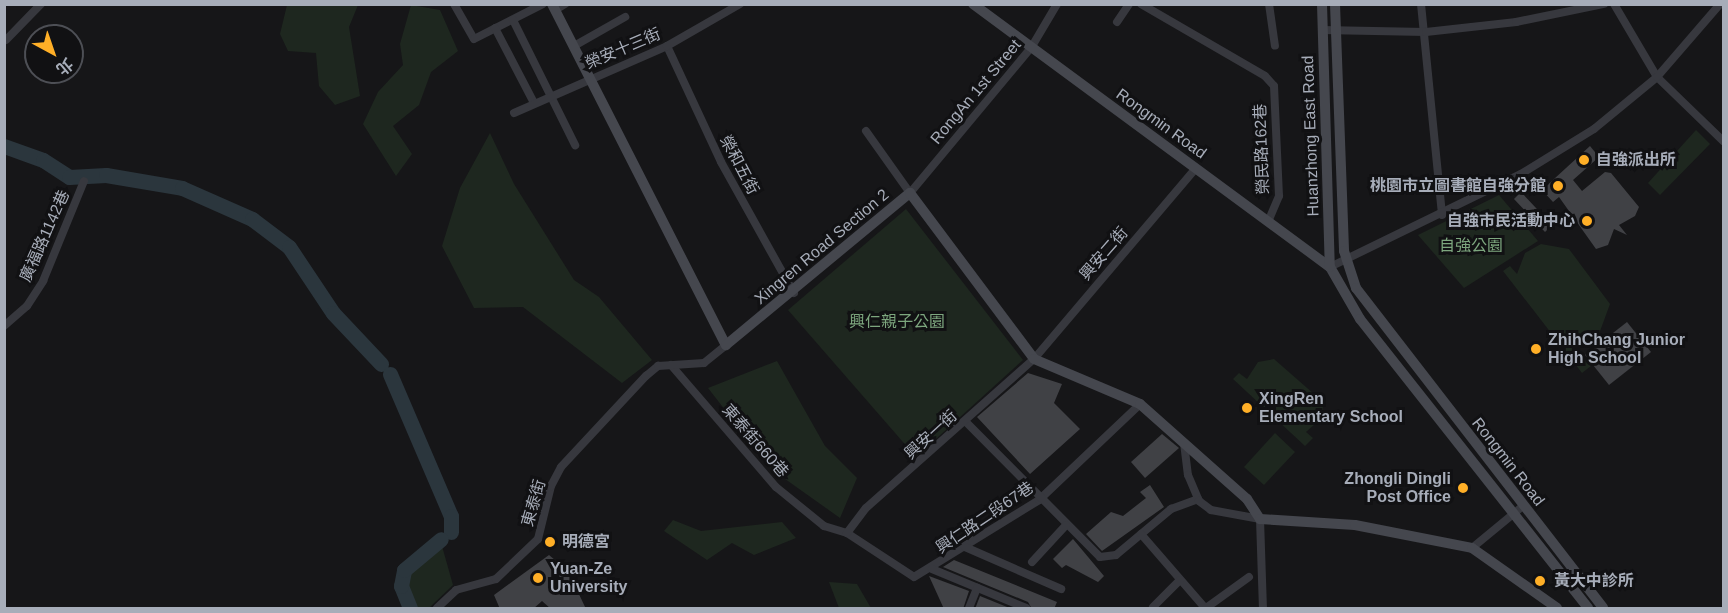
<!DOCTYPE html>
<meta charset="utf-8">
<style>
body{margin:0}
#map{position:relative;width:1728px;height:613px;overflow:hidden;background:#161618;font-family:Arial,"Noto Sans TC",sans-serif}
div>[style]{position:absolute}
.green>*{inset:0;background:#1e271f}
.river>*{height:15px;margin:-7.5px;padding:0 7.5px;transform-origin:7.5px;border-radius:7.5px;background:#2b363d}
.building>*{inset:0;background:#404145}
.street>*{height:8px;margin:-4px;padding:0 4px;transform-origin:4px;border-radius:4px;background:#37383e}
.secondary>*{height:10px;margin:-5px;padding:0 5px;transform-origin:5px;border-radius:5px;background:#45474e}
.dots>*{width:16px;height:16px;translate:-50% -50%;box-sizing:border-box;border:3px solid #111113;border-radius:50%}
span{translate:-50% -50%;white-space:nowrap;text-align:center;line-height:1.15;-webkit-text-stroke:6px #111113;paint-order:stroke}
.street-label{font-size:16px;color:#a7adb9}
.poi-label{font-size:16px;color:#a7adb9;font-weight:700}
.left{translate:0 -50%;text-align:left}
.right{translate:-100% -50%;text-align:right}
.park-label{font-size:16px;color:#7da67e}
.frame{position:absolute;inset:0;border:6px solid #a7adb9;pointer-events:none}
.north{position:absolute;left:24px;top:24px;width:60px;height:60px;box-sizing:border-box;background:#111113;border:2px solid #4d4f55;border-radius:50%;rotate:140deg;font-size:16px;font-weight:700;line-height:24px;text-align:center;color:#a7adb9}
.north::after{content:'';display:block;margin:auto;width:21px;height:27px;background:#ffaf27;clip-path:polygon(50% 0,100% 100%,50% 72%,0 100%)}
</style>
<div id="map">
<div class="green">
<i style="clip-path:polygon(287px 5px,358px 5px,349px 27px,360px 96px,335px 105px,319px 86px,316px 53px,288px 51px,280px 34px)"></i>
<i style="clip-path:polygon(411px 5px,440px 10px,458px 51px,431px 72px,419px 105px,393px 126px,412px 154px,396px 176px,363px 124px,378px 92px,403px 65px,400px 44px)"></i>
<i style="clip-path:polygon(1696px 130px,1710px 144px,1660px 195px,1648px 183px)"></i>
<i style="clip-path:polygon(490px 133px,514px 184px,574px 280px,599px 297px,652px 360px,622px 383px,523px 307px,474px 308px,442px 246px,460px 188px)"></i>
<i style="clip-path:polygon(1499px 195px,1538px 241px,1464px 288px,1418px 235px)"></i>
<i style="clip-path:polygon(906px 209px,1023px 360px,916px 457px,788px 310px)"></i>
<i style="clip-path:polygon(1541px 244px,1569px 249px,1610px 304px,1599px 334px,1572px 343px,1591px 366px,1582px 373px,1503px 271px,1510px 266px,1517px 274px,1525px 253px)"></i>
<i style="clip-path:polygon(1274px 359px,1322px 401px,1324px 416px,1306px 432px,1313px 438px,1305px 446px,1233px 379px,1239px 373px,1247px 379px,1258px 362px)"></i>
<i style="clip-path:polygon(777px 361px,825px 446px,857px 478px,840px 518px,771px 469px,708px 388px)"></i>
<i style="clip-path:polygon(1275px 433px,1295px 452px,1264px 485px,1244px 467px)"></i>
<i style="clip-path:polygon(673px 520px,701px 531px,782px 522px,796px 538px,754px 555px,732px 543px,707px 560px,664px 531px)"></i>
<i style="clip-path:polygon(440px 539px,453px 585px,429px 608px,416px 608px,402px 582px,421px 555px)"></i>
<i style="clip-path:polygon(829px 582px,857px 584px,871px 608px,839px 608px)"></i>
</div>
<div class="river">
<i style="left:4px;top:146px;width:41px;rotate:19.7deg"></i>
<i style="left:43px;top:160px;width:31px;rotate:33deg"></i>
<i style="left:69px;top:177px;width:37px;rotate:-3deg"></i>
<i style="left:106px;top:175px;width:77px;rotate:9.7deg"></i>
<i style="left:182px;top:188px;width:77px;rotate:23.9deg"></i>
<i style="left:252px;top:219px;width:46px;rotate:37.1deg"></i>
<i style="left:289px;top:247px;width:79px;rotate:56.3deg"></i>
<i style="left:333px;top:313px;width:70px;rotate:46.7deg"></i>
<i style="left:390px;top:374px;width:155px;rotate:66.8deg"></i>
<i style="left:451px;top:516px;width:16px;rotate:90deg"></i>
<i style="left:410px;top:608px;width:24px;rotate:-112deg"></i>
<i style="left:401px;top:586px;width:16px;rotate:-79deg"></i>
<i style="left:404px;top:570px;width:48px;rotate:-40deg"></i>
</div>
<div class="building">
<i style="clip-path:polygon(1590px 146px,1599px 157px,1573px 180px,1582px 191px,1605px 172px,1611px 173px,1639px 207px,1635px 216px,1619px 225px,1627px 235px,1614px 229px,1608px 245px,1596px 249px,1559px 197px,1553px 202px,1542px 190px)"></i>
<i style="clip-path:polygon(1521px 192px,1552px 225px,1545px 232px,1514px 199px)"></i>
<i style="clip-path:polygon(1627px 322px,1651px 352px,1609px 385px,1585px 355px)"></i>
<i style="clip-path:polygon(1028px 373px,1062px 384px,1054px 403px,1080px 429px,1030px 474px,977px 417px)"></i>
<i style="clip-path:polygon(1162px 434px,1179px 448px,1145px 478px,1131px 462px)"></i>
<i style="clip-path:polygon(1150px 485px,1164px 507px,1102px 551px,1086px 534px,1111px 512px,1123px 516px,1146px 498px,1140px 492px)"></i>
<i style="clip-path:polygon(1073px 539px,1104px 576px,1098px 582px,1066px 565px,1062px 568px,1053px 559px)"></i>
<i style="clip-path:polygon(549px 555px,568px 571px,586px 609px,551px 609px,542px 601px,533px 609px,500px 609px,494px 595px)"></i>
<i style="clip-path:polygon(954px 560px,1057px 602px,1054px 609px,1032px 609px,1028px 602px,943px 567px)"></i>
<i style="clip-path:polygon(929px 576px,969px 591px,963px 609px,944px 609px)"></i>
<i style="clip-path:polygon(980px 596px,1012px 609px,975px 609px)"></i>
</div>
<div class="street">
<i style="left:454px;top:4px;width:40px;rotate:60.3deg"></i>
<i style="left:474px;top:39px;width:77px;rotate:-26.9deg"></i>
<i style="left:1141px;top:4px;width:143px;rotate:30.1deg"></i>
<i style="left:1265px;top:76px;width:13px;rotate:48deg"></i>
<i style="left:1274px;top:86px;width:110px;rotate:87.4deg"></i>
<i style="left:1279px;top:196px;width:28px;rotate:113deg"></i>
<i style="left:1269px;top:4px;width:42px;rotate:81.9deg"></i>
<i style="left:1421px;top:4px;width:212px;rotate:84.3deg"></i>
<i style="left:1614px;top:4px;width:85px;rotate:59.5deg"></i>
<i style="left:1657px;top:77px;width:93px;rotate:44.1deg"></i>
<i style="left:555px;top:10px;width:12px;rotate:-31deg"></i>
<i style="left:513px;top:20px;width:140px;rotate:63.6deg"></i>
<i style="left:1117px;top:22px;width:22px;rotate:-56deg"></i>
<i style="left:495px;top:28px;width:85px;rotate:62.5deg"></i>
<i style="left:1322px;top:30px;width:104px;rotate:1.1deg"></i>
<i style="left:1426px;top:32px;width:91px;rotate:-6.3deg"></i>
<i style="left:1516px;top:22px;width:90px;rotate:-11.6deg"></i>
<i style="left:6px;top:40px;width:50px;rotate:-45.8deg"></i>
<i style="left:574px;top:46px;width:59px;rotate:-29.6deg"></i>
<i style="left:667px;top:46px;width:128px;rotate:65deg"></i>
<i style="left:721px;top:162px;width:150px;rotate:60.9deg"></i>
<i style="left:514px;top:113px;width:167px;rotate:-23.6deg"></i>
<i style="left:667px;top:46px;width:84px;rotate:-29.9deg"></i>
<i style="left:866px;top:131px;width:76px;rotate:54.6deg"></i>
<i style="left:910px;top:193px;width:189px;rotate:-50.2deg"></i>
<i style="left:1031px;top:48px;width:51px;rotate:-59.4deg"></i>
<i style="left:1330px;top:267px;width:212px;rotate:-26deg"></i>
<i style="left:1521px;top:174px;width:86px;rotate:-31.7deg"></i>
<i style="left:1594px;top:129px;width:82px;rotate:-39.5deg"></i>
<i style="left:1657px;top:77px;width:96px;rotate:-49.2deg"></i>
<i style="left:4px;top:326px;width:30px;rotate:-41deg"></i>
<i style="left:27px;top:306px;width:30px;rotate:-57deg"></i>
<i style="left:43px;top:281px;width:108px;rotate:-67.7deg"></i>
<i style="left:671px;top:365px;width:161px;rotate:49.3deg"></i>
<i style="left:776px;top:487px;width:62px;rotate:39.1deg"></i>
<i style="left:824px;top:526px;width:24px;rotate:17deg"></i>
<i style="left:847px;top:533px;width:80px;rotate:33.3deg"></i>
<i style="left:914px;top:577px;width:147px;rotate:-31.6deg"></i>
<i style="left:1039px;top:500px;width:139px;rotate:-43.5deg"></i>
<i style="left:966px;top:422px;width:190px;rotate:45.2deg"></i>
<i style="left:1100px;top:557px;width:16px;rotate:-7deg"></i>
<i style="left:1116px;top:555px;width:72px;rotate:-39.9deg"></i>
<i style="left:1171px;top:509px;width:29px;rotate:-20deg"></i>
<i style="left:1184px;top:443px;width:32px;rotate:83deg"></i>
<i style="left:1188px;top:475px;width:28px;rotate:67deg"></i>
<i style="left:1199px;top:501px;width:15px;rotate:37deg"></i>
<i style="left:1211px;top:510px;width:50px;rotate:10.4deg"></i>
<i style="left:1260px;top:519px;width:89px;rotate:88.1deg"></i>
<i style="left:847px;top:533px;width:31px;rotate:-53deg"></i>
<i style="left:866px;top:508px;width:225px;rotate:-41.6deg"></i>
<i style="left:1034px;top:359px;width:250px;rotate:-49.7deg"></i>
<i style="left:1141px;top:534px;width:98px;rotate:49.1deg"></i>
<i style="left:965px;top:547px;width:105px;rotate:23.6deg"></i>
<i style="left:1472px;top:548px;width:66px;rotate:-39.5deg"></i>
<i style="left:1032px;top:562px;width:50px;rotate:-47.4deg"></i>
<i style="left:932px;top:569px;width:102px;rotate:22.5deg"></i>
<i style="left:1153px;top:607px;width:38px;rotate:-45deg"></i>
<i style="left:437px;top:608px;width:26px;rotate:-43deg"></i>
<i style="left:456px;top:590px;width:41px;rotate:-15.4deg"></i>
<i style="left:496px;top:579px;width:58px;rotate:-43.6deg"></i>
<i style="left:538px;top:539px;width:55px;rotate:-76.2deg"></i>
<i style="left:551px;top:486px;width:21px;rotate:-62deg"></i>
<i style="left:561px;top:467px;width:125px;rotate:-47deg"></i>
<i style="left:646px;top:376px;width:16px;rotate:-40deg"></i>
<i style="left:658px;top:366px;width:46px;rotate:-3.7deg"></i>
<i style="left:704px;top:363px;width:28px;rotate:-39deg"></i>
<i style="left:969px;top:608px;width:22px;rotate:-68deg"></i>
<i style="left:1206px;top:608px;width:53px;rotate:-35.8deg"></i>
</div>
<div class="secondary">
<i style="left:552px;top:4px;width:383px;rotate:63deg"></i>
<i style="left:726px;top:345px;width:239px;rotate:-39.6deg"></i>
<i style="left:910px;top:193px;width:207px;rotate:53.2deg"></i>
<i style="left:1034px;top:359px;width:115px;rotate:23deg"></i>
<i style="left:1140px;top:404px;width:143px;rotate:41.6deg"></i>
<i style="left:1247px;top:499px;width:24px;rotate:57deg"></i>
<i style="left:1260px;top:519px;width:95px;rotate:3.6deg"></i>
<i style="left:1355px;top:525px;width:119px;rotate:11.1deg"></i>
<i style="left:1472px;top:548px;width:104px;rotate:35.2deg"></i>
<i style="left:973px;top:4px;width:443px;rotate:36.4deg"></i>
<i style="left:1330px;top:267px;width:60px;rotate:60deg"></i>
<i style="left:1360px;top:319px;width:368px;rotate:51.7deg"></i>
<i style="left:1322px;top:4px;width:263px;rotate:88.3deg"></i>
<i style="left:1335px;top:4px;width:247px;rotate:87.9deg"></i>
<i style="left:1344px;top:251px;width:39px;rotate:72deg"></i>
<i style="left:1356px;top:288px;width:404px;rotate:52.3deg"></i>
</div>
<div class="dots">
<i style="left:1584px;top:160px;background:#ffaf27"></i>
<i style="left:1558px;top:186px;background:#ffaf27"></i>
<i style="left:1587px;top:221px;background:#ffaf27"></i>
<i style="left:1536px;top:349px;background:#ffaf27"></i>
<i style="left:1247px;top:408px;background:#ffaf27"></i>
<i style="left:1463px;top:488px;background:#ffaf27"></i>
<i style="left:550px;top:542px;background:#ffaf27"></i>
<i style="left:538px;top:578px;background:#ffaf27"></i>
<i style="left:1540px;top:581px;background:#ffaf27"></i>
</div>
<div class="street-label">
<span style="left:623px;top:49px;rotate:-23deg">榮安十三街</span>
<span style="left:976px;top:92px;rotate:-50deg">RongAn 1st Street</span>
<span style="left:1161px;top:124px;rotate:36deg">Rongmin Road</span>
<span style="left:1311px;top:136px;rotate:-92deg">Huanzhong East Road</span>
<span style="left:1262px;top:149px;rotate:-92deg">榮民路162巷</span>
<span style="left:739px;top:165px;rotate:62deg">榮和五街</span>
<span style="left:45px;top:236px;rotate:-66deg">廣福路1142巷</span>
<span style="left:822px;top:247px;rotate:-40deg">Xingren Road Section 2</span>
<span style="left:1104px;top:254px;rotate:-49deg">興安二街</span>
<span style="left:931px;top:435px;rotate:-42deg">興安一街</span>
<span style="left:755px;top:441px;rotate:49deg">東泰街660巷</span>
<span style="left:1508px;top:462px;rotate:52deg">Rongmin Road</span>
<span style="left:534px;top:503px;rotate:-74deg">東泰街</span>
<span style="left:985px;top:518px;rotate:-34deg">興仁路二段67巷</span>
</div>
<div class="poi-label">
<span class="left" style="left:1596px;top:160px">自強派出所</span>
<span class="right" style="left:1546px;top:186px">桃園市立圖書館自強分館</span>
<span class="right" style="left:1575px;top:221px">自強市民活動中心</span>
<span class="left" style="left:1548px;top:349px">ZhihChang Junior<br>High School</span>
<span class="left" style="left:1259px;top:408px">XingRen<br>Elementary School</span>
<span class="right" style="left:1451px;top:488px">Zhongli Dingli<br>Post Office</span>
<span class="left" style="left:562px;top:542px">明德宮</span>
<span class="left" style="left:550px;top:578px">Yuan-Ze<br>University</span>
<span class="left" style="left:1554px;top:581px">黃大中診所</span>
</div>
<div class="park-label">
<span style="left:1471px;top:246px">自強公園</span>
<span style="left:897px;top:322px">興仁親子公園</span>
</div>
<div class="frame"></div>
<div class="north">北</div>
</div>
